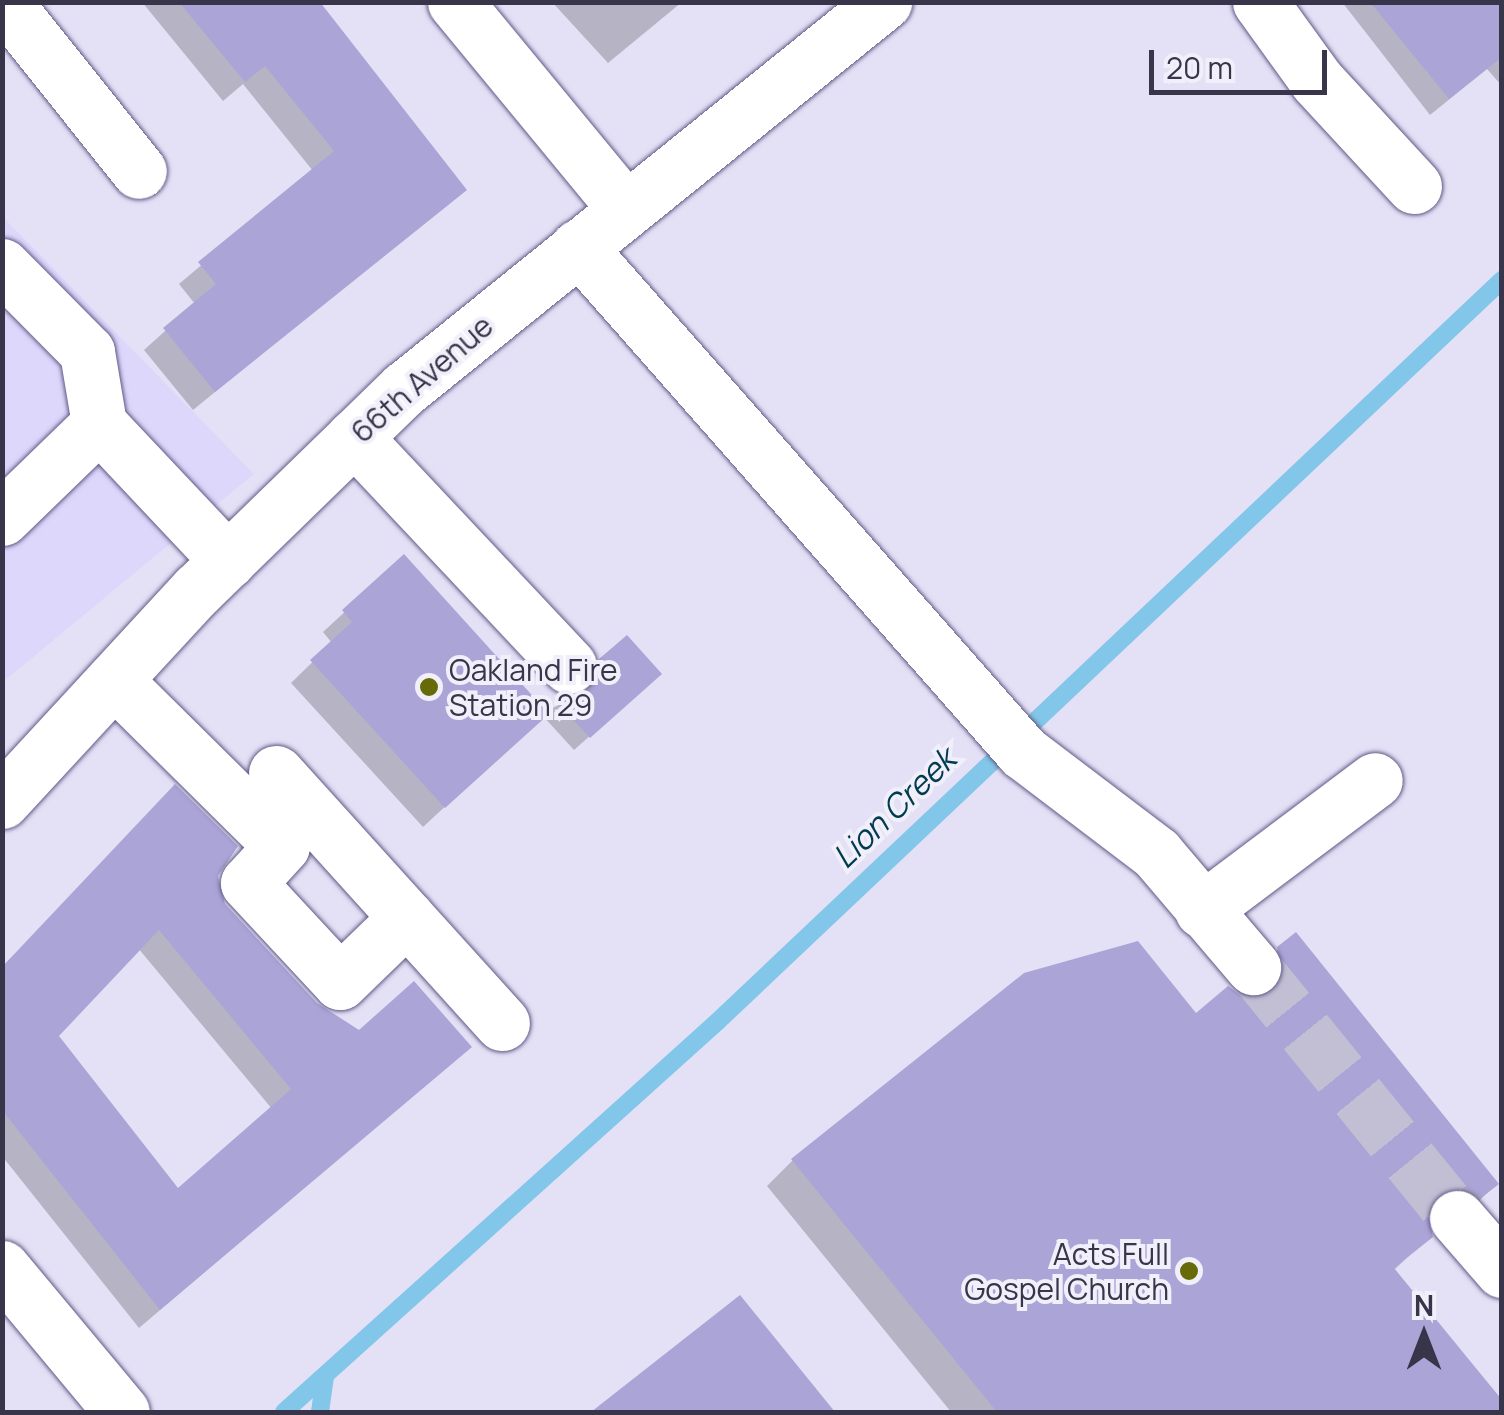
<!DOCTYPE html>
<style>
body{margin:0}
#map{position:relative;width:1504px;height:1415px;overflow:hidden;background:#e4e1f6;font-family:Manrope,sans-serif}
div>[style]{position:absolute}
.built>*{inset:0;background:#dcd7fb}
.shadow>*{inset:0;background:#0003}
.stream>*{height:18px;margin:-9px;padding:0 9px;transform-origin:9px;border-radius:9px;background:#82c7e9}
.building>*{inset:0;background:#aba4d6}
.minor-tunnel>*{height:55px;margin-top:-27.5px;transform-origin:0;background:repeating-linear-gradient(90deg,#c2bfd4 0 55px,transparent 0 83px)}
.roads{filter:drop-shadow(0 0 2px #615987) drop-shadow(0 0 2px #615987)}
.minor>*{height:55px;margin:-27.5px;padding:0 27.5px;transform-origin:27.5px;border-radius:27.5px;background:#fff}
.dots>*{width:28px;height:28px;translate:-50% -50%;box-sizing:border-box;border:5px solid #f1f0fa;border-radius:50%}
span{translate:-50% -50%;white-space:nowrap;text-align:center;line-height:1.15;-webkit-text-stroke:8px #f1f0fa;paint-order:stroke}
.street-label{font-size:30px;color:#38354a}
.poi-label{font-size:30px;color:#38354a}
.left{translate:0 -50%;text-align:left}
.right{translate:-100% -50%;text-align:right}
.water-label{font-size:32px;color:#003b52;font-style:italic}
.frame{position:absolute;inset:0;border:5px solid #38354a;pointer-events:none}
.north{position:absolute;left:1374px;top:1285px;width:100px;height:100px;-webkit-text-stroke:8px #f1f0fa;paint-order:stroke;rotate:0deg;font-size:28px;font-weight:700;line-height:40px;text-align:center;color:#38354a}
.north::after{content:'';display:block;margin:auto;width:35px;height:45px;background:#38354a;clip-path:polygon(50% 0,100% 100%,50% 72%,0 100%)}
.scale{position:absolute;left:1149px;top:50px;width:178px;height:45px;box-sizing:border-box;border:5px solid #38354a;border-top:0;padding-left:12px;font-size:30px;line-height:35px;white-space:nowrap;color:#38354a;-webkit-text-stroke:8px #f1f0fa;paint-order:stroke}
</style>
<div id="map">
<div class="built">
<i style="clip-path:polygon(2px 216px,254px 474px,3px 682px,2px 682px)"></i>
</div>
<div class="shadow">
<i style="clip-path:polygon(142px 2px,299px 2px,464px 190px,193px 410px,144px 350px,195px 304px,179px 284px,313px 171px,243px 84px,223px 101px)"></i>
<i style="clip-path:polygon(552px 2px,682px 2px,608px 63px)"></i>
<i style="clip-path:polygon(1342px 2px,1502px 2px,1502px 86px,1487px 69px,1430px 115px)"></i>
<i style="clip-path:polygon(403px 558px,544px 712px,580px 695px,601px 661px,644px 688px,574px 750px,543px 716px,423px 827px,291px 683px,332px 643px,323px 632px)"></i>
<i style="clip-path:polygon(evenodd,215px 876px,223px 906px,315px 1005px,359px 1033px,469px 1047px,139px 1328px,2px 1156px,2px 969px,215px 876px,138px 948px,272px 1109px,178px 1191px,55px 1036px,138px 948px)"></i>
<i style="clip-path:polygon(1279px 949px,1496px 1184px,1470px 1210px,1426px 1216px,1430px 1236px,1393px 1271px,1502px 1400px,1502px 1412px,951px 1412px,767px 1186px,793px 1160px,1257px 997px,1252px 975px)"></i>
<i style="clip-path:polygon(739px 1298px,832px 1412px,595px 1412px)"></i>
</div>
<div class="stream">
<i style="left:284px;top:1412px;width:583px;rotate:-42.01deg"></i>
<i style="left:717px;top:1022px;width:1080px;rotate:-43.39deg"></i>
<i style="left:320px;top:1412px;width:37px;rotate:-82deg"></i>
</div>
<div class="building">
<i style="clip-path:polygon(179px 2px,320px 2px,467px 190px,215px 392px,163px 328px,216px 284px,198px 262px,334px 151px,265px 66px,245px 82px)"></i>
<i style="clip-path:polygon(1370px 2px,1502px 2px,1502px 57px,1449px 99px)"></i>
<i style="clip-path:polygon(404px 554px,549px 714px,445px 808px,310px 660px,352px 622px,342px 610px)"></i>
<i style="clip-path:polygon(627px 635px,662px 674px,590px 738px,554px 699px,590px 689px,599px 659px)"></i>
<i style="clip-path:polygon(evenodd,175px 784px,238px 846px,218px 876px,225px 904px,317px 1003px,359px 1030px,414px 981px,472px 1047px,160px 1310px,2px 1110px,2px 967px,175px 784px,159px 930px,291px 1089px,178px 1188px,59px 1036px,159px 930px)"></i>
<i style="clip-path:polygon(1296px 932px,1499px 1184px,1481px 1198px,1466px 1188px,1437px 1194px,1427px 1209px,1433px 1237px,1394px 1268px,1502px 1400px,1502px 1412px,997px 1412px,791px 1159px,1024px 973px,1138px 941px,1196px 1013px,1228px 986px,1243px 997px,1272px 991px,1283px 977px,1277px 947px)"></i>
<i style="clip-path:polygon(740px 1295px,835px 1412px,591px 1412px)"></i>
</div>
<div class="minor-tunnel">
<i style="left:1253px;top:967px;width:323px;rotate:50.9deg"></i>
</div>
<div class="roads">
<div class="minor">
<i style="left:4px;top:2px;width:216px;rotate:51.4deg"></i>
<i style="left:455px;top:2px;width:266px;rotate:50.5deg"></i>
<i style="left:1260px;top:2px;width:97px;rotate:54.2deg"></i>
<i style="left:1317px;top:81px;width:143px;rotate:47.3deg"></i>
<i style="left:578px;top:247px;width:673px;rotate:48.61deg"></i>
<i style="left:1023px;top:752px;width:167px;rotate:37.2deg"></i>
<i style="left:1156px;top:853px;width:150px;rotate:49.6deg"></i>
<i style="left:2px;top:266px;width:121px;rotate:45.3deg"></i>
<i style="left:87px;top:352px;width:73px;rotate:80.5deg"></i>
<i style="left:99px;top:424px;width:188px;rotate:46.7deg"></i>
<i style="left:354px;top:437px;width:314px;rotate:46.8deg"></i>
<i style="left:2px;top:518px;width:135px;rotate:-44.1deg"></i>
<i style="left:114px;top:680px;width:236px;rotate:44.7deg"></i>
<i style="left:282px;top:846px;width:50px;rotate:132.6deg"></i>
<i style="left:248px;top:883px;width:135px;rotate:47.1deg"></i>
<i style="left:340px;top:982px;width:93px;rotate:-44.1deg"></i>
<i style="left:276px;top:773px;width:337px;rotate:47.9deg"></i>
<i style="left:2px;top:801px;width:287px;rotate:-47.3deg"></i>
<i style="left:197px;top:590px;width:289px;rotate:-44.2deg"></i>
<i style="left:404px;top:389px;width:617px;rotate:-38.88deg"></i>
<i style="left:1202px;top:910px;width:216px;rotate:-36.9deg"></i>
<i style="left:1457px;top:1218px;width:69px;rotate:49.1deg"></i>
<i style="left:2px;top:1268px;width:187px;rotate:50.2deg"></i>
</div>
</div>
<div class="dots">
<i style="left:429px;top:687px;background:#676a08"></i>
<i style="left:1189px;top:1271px;background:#676a08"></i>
</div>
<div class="street-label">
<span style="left:422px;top:379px;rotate:-41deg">66th Avenue</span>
</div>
<div class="poi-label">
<span class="left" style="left:449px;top:687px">Oakland Fire<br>Station 29</span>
<span class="right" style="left:1169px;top:1271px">Acts Full<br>Gospel Church</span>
</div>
<div class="water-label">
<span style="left:894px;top:808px;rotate:-44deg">Lion Creek</span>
</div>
<div class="frame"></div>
<div class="north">N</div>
<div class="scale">20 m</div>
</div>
